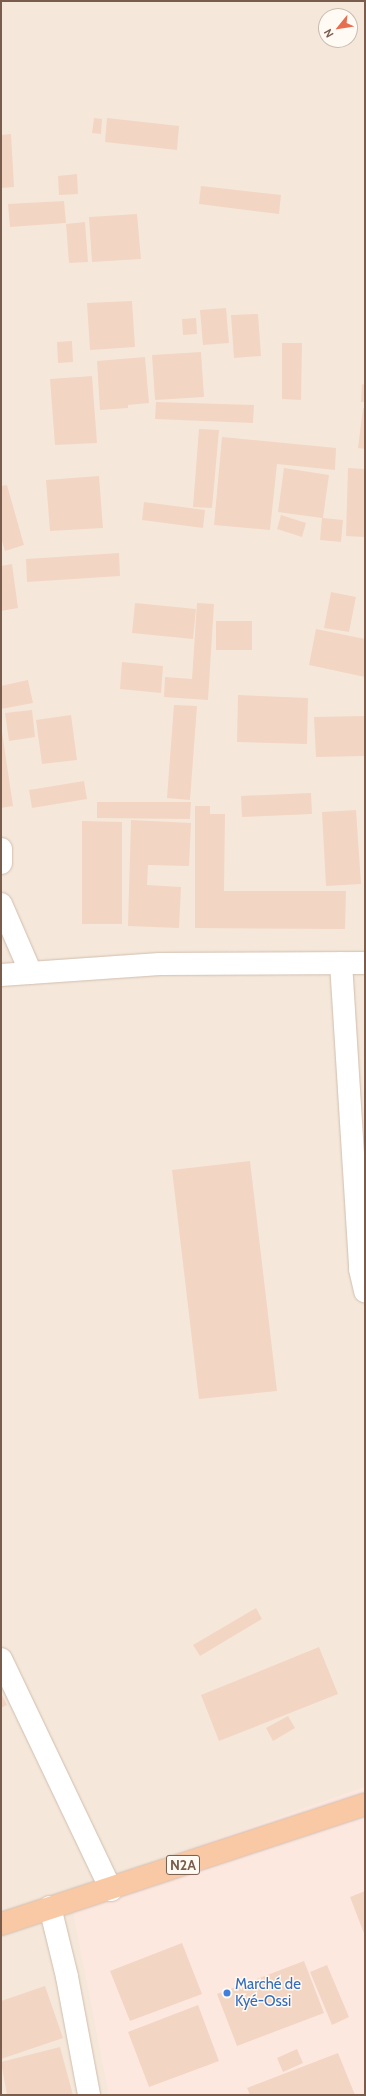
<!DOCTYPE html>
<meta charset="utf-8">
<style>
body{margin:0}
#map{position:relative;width:366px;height:2096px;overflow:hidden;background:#fdf6ec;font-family:Cabin,sans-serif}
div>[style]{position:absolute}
.residential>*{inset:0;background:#f5e8da}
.commercial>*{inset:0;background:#fde8e0}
.building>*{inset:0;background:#f3d5c3}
.roads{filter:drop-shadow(0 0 1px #d1beb0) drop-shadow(0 0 1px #d1beb0)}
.minor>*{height:22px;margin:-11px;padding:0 11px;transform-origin:11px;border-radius:11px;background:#fff}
.trunk>*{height:22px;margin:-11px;padding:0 11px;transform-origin:11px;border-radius:11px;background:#f9c8a4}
.dots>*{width:11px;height:11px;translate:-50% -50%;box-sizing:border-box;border:2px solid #fffaf3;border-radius:50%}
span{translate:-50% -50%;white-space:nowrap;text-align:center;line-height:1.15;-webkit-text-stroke:3px #fffaf3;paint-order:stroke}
.shield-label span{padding:1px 3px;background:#fffaf3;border:1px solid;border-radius:3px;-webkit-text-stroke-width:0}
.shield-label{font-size:14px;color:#7a5c4d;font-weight:700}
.shop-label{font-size:15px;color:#366cbe}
.left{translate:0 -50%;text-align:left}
.frame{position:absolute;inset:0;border:2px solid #7a5c4d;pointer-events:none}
.north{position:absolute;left:318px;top:8px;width:40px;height:40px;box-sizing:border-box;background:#fffaf3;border:1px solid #cabbb1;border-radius:50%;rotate:240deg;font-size:11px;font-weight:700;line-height:16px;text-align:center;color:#7a5c4d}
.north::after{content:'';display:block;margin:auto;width:14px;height:18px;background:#e76f51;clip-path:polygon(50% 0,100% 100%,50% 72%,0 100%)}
</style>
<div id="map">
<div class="residential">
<i style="clip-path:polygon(evenodd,1px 1px,365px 1px,365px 2095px,1px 2095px,1px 1px,326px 16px,350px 16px,350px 40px,326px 40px,326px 16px)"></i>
</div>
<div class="commercial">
<i style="clip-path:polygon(365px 1787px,365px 2095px,109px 2095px,69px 1891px)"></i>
</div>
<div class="building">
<i style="clip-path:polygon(94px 118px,102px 119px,101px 134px,92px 133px)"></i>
<i style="clip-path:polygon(107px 118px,179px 126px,177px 150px,105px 142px)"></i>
<i style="clip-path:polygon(11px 134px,14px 187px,1px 188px,1px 135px)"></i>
<i style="clip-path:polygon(77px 174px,78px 194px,59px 195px,58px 176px)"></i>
<i style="clip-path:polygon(201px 186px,281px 195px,279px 214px,199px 204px)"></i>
<i style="clip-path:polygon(64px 201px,66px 223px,10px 227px,8px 204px)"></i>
<i style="clip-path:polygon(137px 214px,141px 259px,92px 262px,89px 217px)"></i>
<i style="clip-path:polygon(85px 222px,88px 262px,69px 263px,66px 224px)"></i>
<i style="clip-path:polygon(132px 301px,135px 347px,90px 350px,87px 303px)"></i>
<i style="clip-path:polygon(226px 308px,229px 343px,203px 345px,200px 310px)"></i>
<i style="clip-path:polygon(258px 314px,261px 356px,234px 358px,231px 315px)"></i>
<i style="clip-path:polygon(196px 318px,197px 334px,183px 335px,182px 319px)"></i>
<i style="clip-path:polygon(72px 341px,73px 362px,58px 363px,57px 342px)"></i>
<i style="clip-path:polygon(282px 343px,302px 343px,301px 400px,282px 399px)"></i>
<i style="clip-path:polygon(201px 352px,204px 397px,155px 400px,152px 355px)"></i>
<i style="clip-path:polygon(145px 357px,149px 403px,128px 405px,128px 408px,100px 410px,97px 361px)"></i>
<i style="clip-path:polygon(92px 376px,97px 443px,55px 445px,50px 379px)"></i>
<i style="clip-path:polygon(362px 384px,365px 385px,365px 402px,361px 402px)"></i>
<i style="clip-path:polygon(156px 402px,254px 405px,253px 423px,155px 419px)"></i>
<i style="clip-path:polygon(363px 408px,365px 409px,365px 449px,358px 448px)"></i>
<i style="clip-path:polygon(199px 429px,219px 430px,212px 508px,193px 507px)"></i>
<i style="clip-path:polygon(222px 437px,336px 448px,335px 470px,277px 464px,270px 530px,214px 525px)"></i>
<i style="clip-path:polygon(284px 468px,329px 475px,323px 518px,343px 520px,341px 542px,320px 540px,322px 518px,278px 512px)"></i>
<i style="clip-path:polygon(348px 468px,365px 469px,365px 537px,346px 536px)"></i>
<i style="clip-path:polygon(99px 476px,103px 528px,50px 531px,46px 480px)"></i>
<i style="clip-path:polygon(7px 485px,24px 545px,5px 551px,1px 538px,1px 486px)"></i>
<i style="clip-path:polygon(144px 502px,205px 510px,203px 528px,142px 520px)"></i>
<i style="clip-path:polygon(281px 515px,306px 523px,302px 537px,277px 529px)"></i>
<i style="clip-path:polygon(119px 553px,120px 576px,27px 582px,26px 559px)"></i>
<i style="clip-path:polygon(12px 564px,18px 608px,1px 611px,1px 566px)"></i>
<i style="clip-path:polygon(331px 592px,356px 597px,349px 632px,324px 628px)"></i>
<i style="clip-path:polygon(135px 603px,196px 609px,193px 639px,132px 633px)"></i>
<i style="clip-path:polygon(197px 603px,214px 604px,208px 700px,164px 697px,165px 677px,192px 679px)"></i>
<i style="clip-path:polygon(216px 621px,252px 621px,252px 650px,216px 650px)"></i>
<i style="clip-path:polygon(316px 629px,365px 639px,365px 677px,309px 665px)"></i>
<i style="clip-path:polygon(122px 662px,163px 666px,161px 693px,120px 689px)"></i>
<i style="clip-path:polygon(28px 680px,33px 703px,1px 709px,1px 686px)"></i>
<i style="clip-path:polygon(238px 695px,308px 698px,307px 744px,237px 742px)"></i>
<i style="clip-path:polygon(174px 705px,197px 706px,190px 800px,167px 798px)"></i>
<i style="clip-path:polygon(32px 710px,35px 737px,9px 741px,5px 713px)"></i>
<i style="clip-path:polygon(71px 715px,77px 760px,42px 764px,36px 720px)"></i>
<i style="clip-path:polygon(365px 716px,365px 756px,316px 757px,314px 717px)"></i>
<i style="clip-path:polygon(1px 725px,13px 806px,1px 808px)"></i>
<i style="clip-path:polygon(84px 781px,87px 799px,32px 808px,29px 790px)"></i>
<i style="clip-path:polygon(311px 793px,312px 814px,242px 817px,241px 796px)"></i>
<i style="clip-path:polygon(97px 802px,191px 802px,190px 819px,97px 818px)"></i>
<i style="clip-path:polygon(195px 806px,210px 806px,210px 814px,225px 814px,224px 891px,346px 891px,345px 929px,195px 928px)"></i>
<i style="clip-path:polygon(356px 810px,361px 884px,326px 886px,322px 812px)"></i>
<i style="clip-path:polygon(131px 820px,191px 823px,189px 866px,148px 865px,147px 885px,181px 887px,179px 928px,128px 926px)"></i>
<i style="clip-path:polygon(82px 821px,122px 822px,122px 924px,82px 924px)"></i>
<i style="clip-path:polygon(250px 1161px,277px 1391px,199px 1399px,172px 1170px)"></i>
<i style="clip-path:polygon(256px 1608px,262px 1619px,200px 1656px,193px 1645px)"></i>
<i style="clip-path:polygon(319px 1647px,338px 1694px,219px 1741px,201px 1695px)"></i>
<i style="clip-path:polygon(1px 1693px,7px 1705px,1px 1708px)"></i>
<i style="clip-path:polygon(288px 1716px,295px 1728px,273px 1741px,266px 1728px)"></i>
<i style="clip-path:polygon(365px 1891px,365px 1936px,350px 1897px)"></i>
<i style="clip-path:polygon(182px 1943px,202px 1994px,130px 2021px,110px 1971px)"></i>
<i style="clip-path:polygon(304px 1961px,324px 2013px,237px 2046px,217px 1994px)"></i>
<i style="clip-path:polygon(327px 1965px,349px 2017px,332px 2025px,310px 1972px)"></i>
<i style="clip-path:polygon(45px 1986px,63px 2038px,1px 2059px,1px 2001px)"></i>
<i style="clip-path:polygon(198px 2005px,219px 2061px,149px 2087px,128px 2032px)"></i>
<i style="clip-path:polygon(60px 2047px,73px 2095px,7px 2095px,1px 2062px)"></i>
<i style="clip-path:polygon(297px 2049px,303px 2063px,283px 2072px,277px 2058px)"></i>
<i style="clip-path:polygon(338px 2053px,355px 2095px,250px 2095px,247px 2088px)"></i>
</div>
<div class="roads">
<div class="minor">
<i style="left:1px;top:849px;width:14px;rotate:90deg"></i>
<i style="left:1px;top:904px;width:75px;rotate:66.5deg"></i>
<i style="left:341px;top:963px;width:307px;rotate:86.4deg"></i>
<i style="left:360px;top:1269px;width:23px;rotate:77deg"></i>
<i style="left:1px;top:975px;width:159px;rotate:-4deg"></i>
<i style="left:160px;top:964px;width:205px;rotate:-0.3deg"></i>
<i style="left:1px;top:1659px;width:256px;rotate:64.5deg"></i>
<i style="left:50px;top:1907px;width:72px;rotate:76.3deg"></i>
<i style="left:67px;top:1977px;width:120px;rotate:79.4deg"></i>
</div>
<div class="trunk">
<i style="left:1px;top:1924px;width:383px;rotate:-18.2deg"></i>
</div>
</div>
<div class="dots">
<i style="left:227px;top:1993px;background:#3f7fe0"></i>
</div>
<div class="shield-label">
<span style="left:183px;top:1865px">N2A</span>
</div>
<div class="shop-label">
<span class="left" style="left:235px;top:1993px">Marché de<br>Kyé-Ossi</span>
</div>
<div class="frame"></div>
<div class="north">N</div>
</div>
